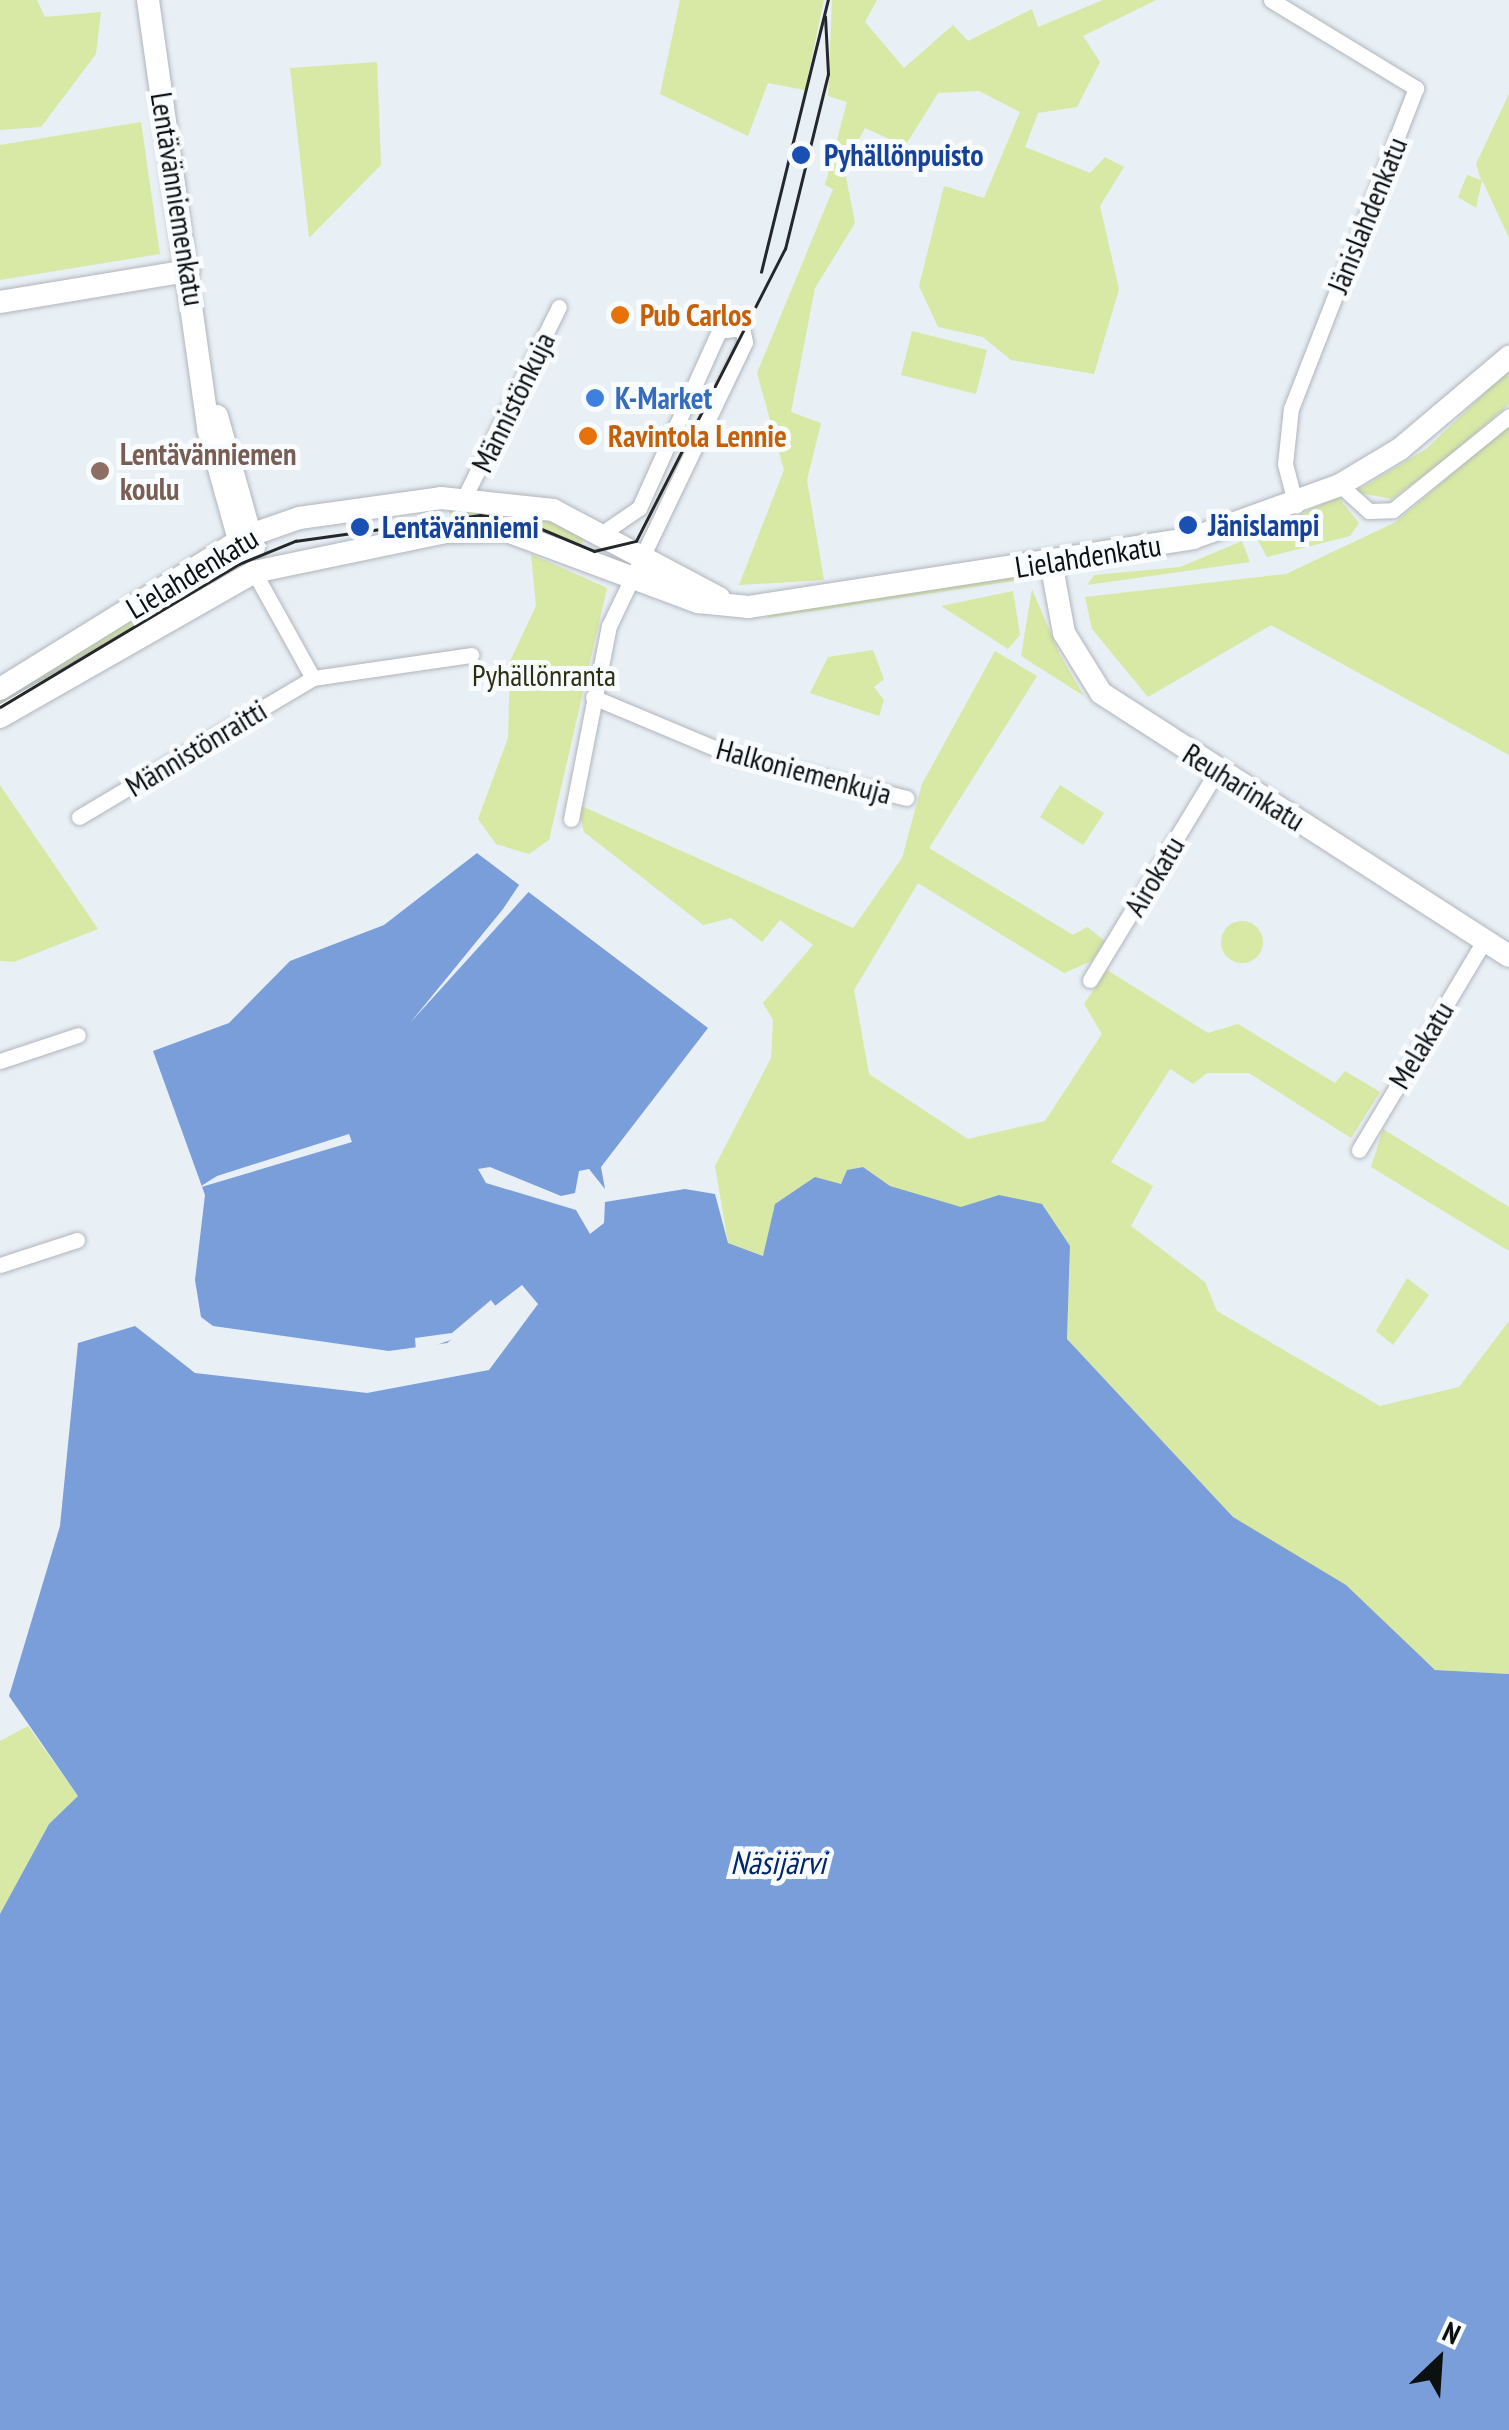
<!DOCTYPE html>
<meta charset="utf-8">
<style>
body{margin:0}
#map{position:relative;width:1509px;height:2430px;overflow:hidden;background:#e8eff5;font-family:"PT Sans Narrow",sans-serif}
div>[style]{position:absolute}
.green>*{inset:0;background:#d8e8a5}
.round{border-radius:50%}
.water>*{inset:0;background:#7a9eda}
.pier>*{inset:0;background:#e8eff5}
.roads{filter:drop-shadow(0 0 2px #afb5bb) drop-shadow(0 0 2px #afb5bb)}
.street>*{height:15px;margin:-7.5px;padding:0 7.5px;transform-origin:7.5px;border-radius:7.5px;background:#fff}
.secondary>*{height:22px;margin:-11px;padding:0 11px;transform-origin:11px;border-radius:11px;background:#fff}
.tram>*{height:2.5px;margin:-1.25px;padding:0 1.25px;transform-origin:1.25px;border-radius:1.25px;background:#25282a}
.dots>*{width:28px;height:28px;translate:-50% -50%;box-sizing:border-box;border:5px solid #f9fcfe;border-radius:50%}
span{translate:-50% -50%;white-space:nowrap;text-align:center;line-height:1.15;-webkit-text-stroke:10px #f9fcfe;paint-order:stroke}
.transit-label{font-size:30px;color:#164399;font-weight:700}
.left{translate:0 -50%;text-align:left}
.street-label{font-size:30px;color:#0d1011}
.food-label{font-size:30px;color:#c56008;font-weight:700}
.shop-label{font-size:30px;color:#366cbe;font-weight:700}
.education-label{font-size:30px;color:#785e54;font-weight:700}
.park-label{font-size:30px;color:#2a3011}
.water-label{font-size:32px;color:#00276b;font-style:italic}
.north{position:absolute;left:1389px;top:2310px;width:100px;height:100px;-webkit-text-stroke:8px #f9fcfe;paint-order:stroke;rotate:25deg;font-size:28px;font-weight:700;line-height:40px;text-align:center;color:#0d1011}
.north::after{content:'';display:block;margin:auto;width:35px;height:45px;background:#0d1011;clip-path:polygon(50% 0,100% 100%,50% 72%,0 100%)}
</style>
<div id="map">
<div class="green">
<i style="clip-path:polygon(0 0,37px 0,45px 17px,101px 12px,96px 54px,41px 127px,0 130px)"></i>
<i style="clip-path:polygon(680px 0,824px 0,805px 90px,768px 83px,748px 136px,660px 94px)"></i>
<i style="clip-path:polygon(832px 0,877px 0,865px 22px,904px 68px,953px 25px,968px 41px,1032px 9px,1038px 27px,1103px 0,1156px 0,1083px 36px,1100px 62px,1077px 107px,1038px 113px,1025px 147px,1090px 173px,1105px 157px,1124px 167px,1100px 206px,1119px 289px,1094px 374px,1011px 360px,983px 337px,938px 327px,919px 286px,944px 186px,984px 198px,1020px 112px,979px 91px,938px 93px,905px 146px,865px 128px,844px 167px,855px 223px,815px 288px,791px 412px,821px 423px,807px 480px,824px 580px,739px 585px,784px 470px,757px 373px,833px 189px,825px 185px,847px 102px,828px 96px)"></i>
<i style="clip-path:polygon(377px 62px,381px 165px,309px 238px,290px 68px)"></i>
<i style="clip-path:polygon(1509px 94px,1509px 238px,1482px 180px,1476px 208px,1458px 197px,1467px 175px,1481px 180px,1476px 164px)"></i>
<i style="clip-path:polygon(141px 122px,160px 254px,0 280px,0 145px)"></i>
<i style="clip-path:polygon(912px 331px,987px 350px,976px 394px,901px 375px)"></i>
<i style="clip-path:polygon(1509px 370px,1509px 404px,1445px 460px,1392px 499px,1355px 492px,1426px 449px)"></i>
<i style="clip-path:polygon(1509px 425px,1509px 755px,1271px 625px,1148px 697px,1092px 629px,1085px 597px,1286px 574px,1396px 522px)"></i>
<i style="clip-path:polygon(1338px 497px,1359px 523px,1350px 536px,1267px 557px,1255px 535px)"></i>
<i style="clip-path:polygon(481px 501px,586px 530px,579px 555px,451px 527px,448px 502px)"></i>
<i style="clip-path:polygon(1242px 541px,1250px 562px,1087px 585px,1094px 575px,1180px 567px)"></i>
<i style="clip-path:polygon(531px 554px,607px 588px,549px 840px,529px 854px,496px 844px,478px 819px,508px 738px,510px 661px,536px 606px)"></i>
<i style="clip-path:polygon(212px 562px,224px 582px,0 712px,0 694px)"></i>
<i style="clip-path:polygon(1026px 575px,1033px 578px,768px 618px,769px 614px)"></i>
<i style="clip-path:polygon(1032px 589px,1060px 655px,1084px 696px,1021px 656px)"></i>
<i style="clip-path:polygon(1013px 591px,1020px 635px,1008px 649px,941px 606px)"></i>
<i style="clip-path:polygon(873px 650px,884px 679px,874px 687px,884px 700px,879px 716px,810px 693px,828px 657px)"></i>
<i style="clip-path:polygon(995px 651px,1037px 676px,929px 848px,1073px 935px,1087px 927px,1105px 941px,1092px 961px,1064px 973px,918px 883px,854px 990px,869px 1074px,968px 1139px,1045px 1121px,1102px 1034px,1084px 1004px,1107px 970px,1208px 1033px,1238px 1024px,1335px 1083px,1345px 1071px,1380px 1092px,1351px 1138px,1249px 1073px,1207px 1073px,1193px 1084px,1170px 1069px,1111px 1162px,1153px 1186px,1131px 1226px,1205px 1282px,1217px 1311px,1380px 1406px,1459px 1387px,1509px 1321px,1509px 1674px,1436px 1670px,1233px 1517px,1067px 1339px,1070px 1246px,999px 1195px,961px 1208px,890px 1186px,863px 1167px,847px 1170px,841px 1184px,815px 1178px,775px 1204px,764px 1256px,728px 1243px,715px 1166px,771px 1058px,773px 1020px,763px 1003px,813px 945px,780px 920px,762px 942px,731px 918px,703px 925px,584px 832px,577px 804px,853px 928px,902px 858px,922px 784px)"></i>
<i style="clip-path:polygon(0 785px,98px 929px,14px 962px,0 961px)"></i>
<i style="clip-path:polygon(1060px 785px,1104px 813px,1083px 845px,1040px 817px)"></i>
<i class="round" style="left:1221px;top:921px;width:42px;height:42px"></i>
<i style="clip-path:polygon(1383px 1129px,1509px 1207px,1509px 1251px,1371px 1167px)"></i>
<i style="clip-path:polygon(1407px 1278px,1429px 1295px,1393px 1345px,1376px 1331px)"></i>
<i style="clip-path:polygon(28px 1726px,78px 1796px,49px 1824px,0 1914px,0 1741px)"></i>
</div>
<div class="water">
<i style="clip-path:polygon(477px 853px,708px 1028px,601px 1167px,605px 1189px,589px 1169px,579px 1171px,575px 1193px,561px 1196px,490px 1167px,478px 1169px,486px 1183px,576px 1210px,590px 1234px,604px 1223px,605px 1202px,685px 1189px,715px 1194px,728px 1243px,763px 1256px,775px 1204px,815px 1177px,841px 1184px,847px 1170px,863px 1167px,890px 1186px,961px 1207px,999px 1195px,1042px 1204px,1070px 1246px,1067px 1339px,1233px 1517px,1346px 1585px,1435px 1670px,1509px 1674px,1509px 2430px,0 2430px,0 1914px,49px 1824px,78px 1796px,9px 1696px,60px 1526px,78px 1343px,135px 1326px,195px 1373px,367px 1393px,489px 1370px,538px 1304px,522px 1285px,447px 1343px,389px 1351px,213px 1326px,201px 1317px,195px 1280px,205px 1195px,153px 1051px,229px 1023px,290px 961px,384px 925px)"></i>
</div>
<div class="pier">
<i style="clip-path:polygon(523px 879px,533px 887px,410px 1023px,503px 909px)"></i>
<i style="clip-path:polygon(349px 1134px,352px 1142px,198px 1188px,217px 1176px)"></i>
<i style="clip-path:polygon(491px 1300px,500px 1312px,480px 1330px,416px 1352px,415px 1338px,452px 1333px)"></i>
</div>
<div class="roads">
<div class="street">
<i style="left:1271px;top:0;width:170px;rotate:31.3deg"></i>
<i style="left:1416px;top:88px;width:344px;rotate:111.3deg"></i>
<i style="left:1291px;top:408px;width:56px;rotate:96.1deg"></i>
<i style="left:1285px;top:464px;width:43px;rotate:75.3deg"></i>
<i style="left:1340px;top:485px;width:39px;rotate:42deg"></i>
<i style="left:1369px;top:511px;width:24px;rotate:-2deg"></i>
<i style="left:1393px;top:510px;width:149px;rotate:-39deg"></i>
<i style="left:465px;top:496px;width:211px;rotate:-63.6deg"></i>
<i style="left:254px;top:572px;width:121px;rotate:60.9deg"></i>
<i style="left:313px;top:678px;width:160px;rotate:-8.3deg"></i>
<i style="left:593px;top:697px;width:144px;rotate:22.8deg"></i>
<i style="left:726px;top:753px;width:186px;rotate:14deg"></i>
<i style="left:79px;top:817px;width:272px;rotate:-30.7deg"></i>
<i style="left:571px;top:819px;width:197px;rotate:-78.9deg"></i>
<i style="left:609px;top:626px;width:315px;rotate:-64.4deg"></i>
<i style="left:745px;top:342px;width:14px;rotate:-102deg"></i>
<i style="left:742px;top:328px;width:23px;rotate:173deg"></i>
<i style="left:719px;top:331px;width:194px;rotate:114.3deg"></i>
<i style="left:639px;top:508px;width:42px;rotate:145.6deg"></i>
<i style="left:1090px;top:980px;width:245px;rotate:-58.7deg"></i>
<i style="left:0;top:1061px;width:82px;rotate:-18.4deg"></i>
<i style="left:1359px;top:1150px;width:244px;rotate:-59.1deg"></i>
<i style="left:0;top:1265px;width:81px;rotate:-18deg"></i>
</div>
<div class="secondary">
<i style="left:148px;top:0;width:433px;rotate:82deg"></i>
<i style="left:208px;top:429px;width:127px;rotate:74.4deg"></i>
<i style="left:0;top:302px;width:191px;rotate:-9.4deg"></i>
<i style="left:217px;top:416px;width:137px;rotate:74.3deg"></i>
<i style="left:1051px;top:562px;width:72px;rotate:79.6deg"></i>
<i style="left:1064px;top:633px;width:70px;rotate:58.3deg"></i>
<i style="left:1101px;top:693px;width:485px;rotate:32.8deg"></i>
<i style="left:0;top:689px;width:288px;rotate:-31.8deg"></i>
<i style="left:245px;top:537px;width:57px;rotate:-19.4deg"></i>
<i style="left:299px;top:518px;width:143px;rotate:-8deg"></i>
<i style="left:441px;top:498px;width:113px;rotate:6.1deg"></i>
<i style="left:553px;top:510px;width:188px;rotate:27.9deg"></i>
<i style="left:0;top:717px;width:292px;rotate:-29.7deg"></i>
<i style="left:254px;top:572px;width:196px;rotate:-11.8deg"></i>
<i style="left:446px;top:532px;width:61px;rotate:-0.9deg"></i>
<i style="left:507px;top:531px;width:204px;rotate:20.4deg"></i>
<i style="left:698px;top:602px;width:51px;rotate:5.6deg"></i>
<i style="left:749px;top:607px;width:449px;rotate:-8.8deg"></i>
<i style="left:1193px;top:538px;width:156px;rotate:-19.8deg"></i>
<i style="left:1340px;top:485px;width:70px;rotate:-31deg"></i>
<i style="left:1400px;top:449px;width:143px;rotate:-40.2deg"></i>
</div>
</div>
<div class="tram">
<i style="left:761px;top:272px;width:280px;rotate:-76.2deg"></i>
<i style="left:0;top:707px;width:279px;rotate:-30.9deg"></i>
<i style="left:239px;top:564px;width:61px;rotate:-22.3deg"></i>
<i style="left:295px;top:541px;width:187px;rotate:-8deg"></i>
<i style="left:480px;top:515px;width:46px;rotate:8.8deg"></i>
<i style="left:525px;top:522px;width:75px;rotate:22.8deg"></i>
<i style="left:594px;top:551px;width:43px;rotate:-13.4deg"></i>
<i style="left:636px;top:541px;width:328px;rotate:-63deg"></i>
<i style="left:785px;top:249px;width:180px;rotate:-76.2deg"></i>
<i style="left:828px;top:74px;width:57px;rotate:-93deg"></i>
</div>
<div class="dots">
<i style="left:801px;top:155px;background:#1a4fb4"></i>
<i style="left:620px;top:315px;background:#e8710a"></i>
<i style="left:595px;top:398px;background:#3f7fe0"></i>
<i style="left:588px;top:436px;background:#e8710a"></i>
<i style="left:100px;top:471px;background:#8d6e63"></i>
<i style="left:1188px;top:525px;background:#1a4fb4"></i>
<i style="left:360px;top:527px;background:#1a4fb4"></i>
</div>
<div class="transit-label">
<span class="left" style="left:824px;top:155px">Pyhällönpuisto</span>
<span class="left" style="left:1208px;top:525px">Jänislampi</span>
<span class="left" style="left:382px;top:527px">Lentävänniemi</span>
</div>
<div class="street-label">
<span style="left:178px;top:199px;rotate:81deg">Lentävänniemenkatu</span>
<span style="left:1367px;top:215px;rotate:-68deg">Jänislahdenkatu</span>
<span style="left:513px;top:402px;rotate:-64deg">Männistönkuja</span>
<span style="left:1088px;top:556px;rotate:-9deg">Lielahdenkatu</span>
<span style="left:192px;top:573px;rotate:-31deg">Lielahdenkatu</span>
<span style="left:196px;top:748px;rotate:-31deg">Männistönraitti</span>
<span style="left:804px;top:771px;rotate:15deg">Halkoniemenkuja</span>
<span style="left:1244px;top:787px;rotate:32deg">Reuharinkatu</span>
<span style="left:1154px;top:876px;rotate:-59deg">Airokatu</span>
<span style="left:1421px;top:1045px;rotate:-59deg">Melakatu</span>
</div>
<div class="food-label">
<span class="left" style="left:640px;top:315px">Pub Carlos</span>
<span class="left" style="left:608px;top:436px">Ravintola Lennie</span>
</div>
<div class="shop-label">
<span class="left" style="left:615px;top:398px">K-Market</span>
</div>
<div class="education-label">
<span class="left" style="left:120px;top:471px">Lentävänniemen<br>koulu</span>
</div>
<div class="park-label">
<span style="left:544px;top:675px">Pyhällönranta</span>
</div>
<div class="water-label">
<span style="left:778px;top:1862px">Näsijärvi</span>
</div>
<div class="north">N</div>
</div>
